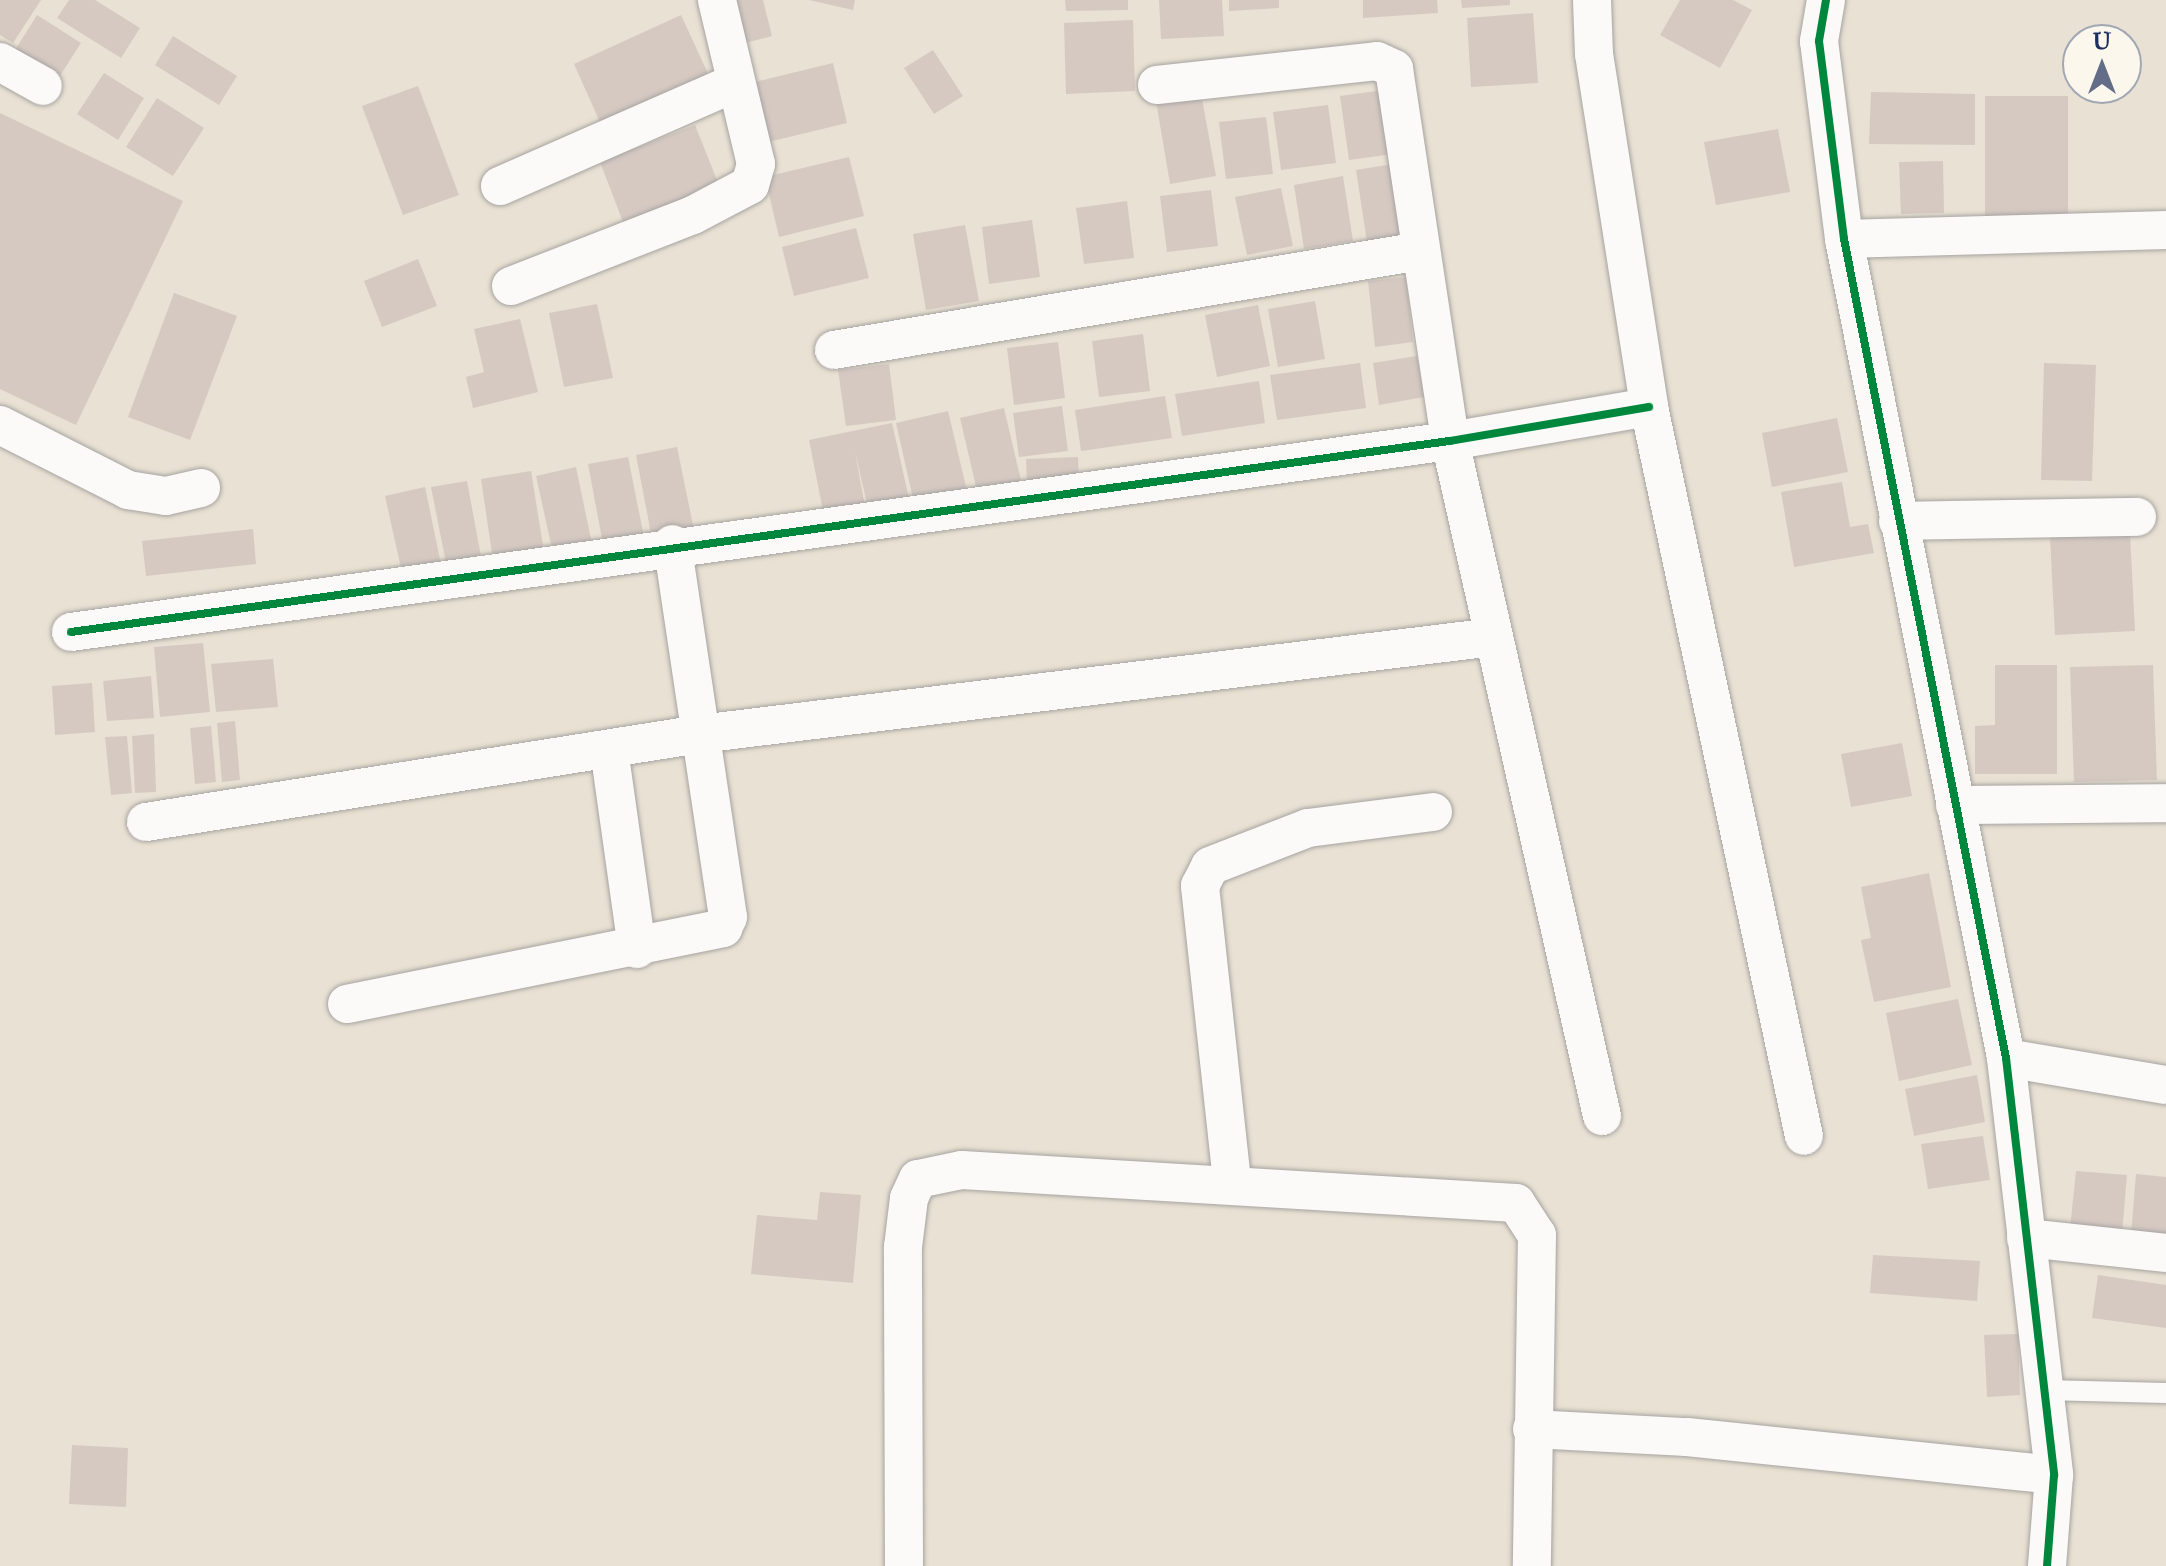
<!DOCTYPE html>
<style>
body{margin:0}
#map{position:relative;width:2166px;height:1566px;overflow:hidden;background:#e9e1d3;font-family:"IM FELL Double Pica",serif}
div>[style]{position:absolute}
.building>*{inset:0;background:#d6c9c2}
.roads{filter:drop-shadow(0 0 2px #a6a4a2) drop-shadow(0 0 2px #a6a4a2)}
.lane>*{height:20px;margin:-10px;padding:0 10px;transform-origin:10px;border-radius:10px;background:#fcfaf8}
.street>*{height:38px;margin:-19px;padding:0 19px;transform-origin:19px;border-radius:19px;background:#fcfaf8}
.cycleway>*{height:8px;margin:-4px;padding:0 4px;transform-origin:4px;border-radius:4px;background:#00873e}
span{translate:-50% -50%;white-space:nowrap;text-align:center;line-height:1.15;-webkit-text-stroke:7px #fbf7ec;paint-order:stroke}
.north{position:absolute;left:2062px;top:24px;width:80px;height:80px;box-sizing:border-box;background:#fbf7ec;border:2px solid #a1a7b3;border-radius:50%;rotate:0deg;font-size:22px;font-weight:700;line-height:32px;text-align:center;color:#1b2f5e}
.north::after{content:'';display:block;margin:auto;width:28px;height:36px;background:#636d87;clip-path:polygon(50% 0,100% 100%,50% 72%,0 100%)}
</style>
<div id="map">
<div class="building">
<i style="clip-path:polygon(0 0,41px 0,13px 43px,0 35px)"></i>
<i style="clip-path:polygon(69px 0,95px 0,140px 28px,121px 58px,57px 18px)"></i>
<i style="clip-path:polygon(726px 0,763px 0,772px 36px,738px 45px)"></i>
<i style="clip-path:polygon(809px 0,855px 0,853px 10px)"></i>
<i style="clip-path:polygon(1065px 0,1128px 0,1128px 10px,1066px 11px)"></i>
<i style="clip-path:polygon(1159px 0,1222px 0,1224px 36px,1161px 39px)"></i>
<i style="clip-path:polygon(1229px 0,1279px 0,1279px 8px,1229px 11px)"></i>
<i style="clip-path:polygon(1363px 0,1437px 0,1438px 13px,1363px 18px)"></i>
<i style="clip-path:polygon(1461px 0,1510px 0,1510px 5px,1462px 8px)"></i>
<i style="clip-path:polygon(1680px 0,1733px 0,1752px 10px,1720px 68px,1660px 35px)"></i>
<i style="clip-path:polygon(1533px 13px,1538px 83px,1471px 87px,1467px 18px)"></i>
<i style="clip-path:polygon(37px 15px,81px 43px,56px 82px,12px 55px)"></i>
<i style="clip-path:polygon(681px 15px,711px 80px,603px 129px,574px 64px)"></i>
<i style="clip-path:polygon(1133px 20px,1135px 91px,1066px 94px,1064px 23px)"></i>
<i style="clip-path:polygon(173px 36px,237px 76px,219px 105px,155px 65px)"></i>
<i style="clip-path:polygon(933px 50px,963px 96px,934px 114px,904px 68px)"></i>
<i style="clip-path:polygon(833px 63px,847px 123px,760px 144px,746px 84px)"></i>
<i style="clip-path:polygon(104px 73px,144px 98px,118px 140px,77px 114px)"></i>
<i style="clip-path:polygon(418px 86px,459px 195px,403px 215px,362px 106px)"></i>
<i style="clip-path:polygon(1384px 90px,1393px 154px,1349px 160px,1340px 96px)"></i>
<i style="clip-path:polygon(1871px 92px,1975px 94px,1975px 145px,1869px 144px)"></i>
<i style="clip-path:polygon(1201px 93px,1216px 176px,1170px 184px,1156px 101px)"></i>
<i style="clip-path:polygon(1985px 96px,2068px 96px,2068px 220px,1985px 220px)"></i>
<i style="clip-path:polygon(157px 98px,204px 128px,173px 176px,126px 147px)"></i>
<i style="clip-path:polygon(1328px 105px,1336px 163px,1281px 170px,1273px 112px)"></i>
<i style="clip-path:polygon(0 113px,183px 201px,76px 425px,0 389px)"></i>
<i style="clip-path:polygon(1266px 117px,1273px 174px,1226px 179px,1219px 122px)"></i>
<i style="clip-path:polygon(695px 125px,719px 185px,623px 222px,600px 162px)"></i>
<i style="clip-path:polygon(1778px 129px,1790px 192px,1716px 205px,1704px 142px)"></i>
<i style="clip-path:polygon(849px 157px,864px 216px,779px 237px,765px 177px)"></i>
<i style="clip-path:polygon(1943px 161px,1944px 213px,1901px 214px,1899px 162px)"></i>
<i style="clip-path:polygon(1393px 164px,1405px 236px,1367px 242px,1356px 170px)"></i>
<i style="clip-path:polygon(1343px 176px,1353px 241px,1304px 249px,1294px 185px)"></i>
<i style="clip-path:polygon(1281px 188px,1293px 246px,1247px 255px,1235px 197px)"></i>
<i style="clip-path:polygon(1211px 190px,1218px 246px,1167px 252px,1160px 196px)"></i>
<i style="clip-path:polygon(1127px 201px,1134px 258px,1084px 264px,1076px 208px)"></i>
<i style="clip-path:polygon(1032px 220px,1040px 277px,989px 284px,982px 227px)"></i>
<i style="clip-path:polygon(965px 225px,979px 301px,926px 310px,913px 234px)"></i>
<i style="clip-path:polygon(856px 228px,869px 278px,794px 296px,782px 247px)"></i>
<i style="clip-path:polygon(418px 259px,437px 306px,382px 327px,364px 281px)"></i>
<i style="clip-path:polygon(1406px 277px,1413px 342px,1375px 347px,1368px 281px)"></i>
<i style="clip-path:polygon(174px 293px,237px 316px,190px 440px,128px 417px)"></i>
<i style="clip-path:polygon(1315px 301px,1325px 359px,1278px 367px,1268px 309px)"></i>
<i style="clip-path:polygon(597px 304px,613px 378px,564px 387px,549px 313px)"></i>
<i style="clip-path:polygon(1258px 305px,1270px 366px,1217px 377px,1205px 315px)"></i>
<i style="clip-path:polygon(520px 319px,538px 392px,473px 408px,466px 377px,484px 372px,474px 329px)"></i>
<i style="clip-path:polygon(1143px 334px,1150px 391px,1099px 397px,1092px 341px)"></i>
<i style="clip-path:polygon(1058px 342px,1065px 398px,1014px 405px,1007px 348px)"></i>
<i style="clip-path:polygon(1417px 356px,1424px 397px,1379px 405px,1373px 363px)"></i>
<i style="clip-path:polygon(1360px 363px,1366px 408px,1277px 420px,1270px 375px)"></i>
<i style="clip-path:polygon(2044px 363px,2096px 365px,2092px 481px,2041px 480px)"></i>
<i style="clip-path:polygon(889px 364px,896px 420px,846px 426px,838px 370px)"></i>
<i style="clip-path:polygon(1259px 381px,1265px 423px,1182px 436px,1175px 394px)"></i>
<i style="clip-path:polygon(1165px 396px,1172px 438px,1081px 451px,1075px 410px)"></i>
<i style="clip-path:polygon(1062px 406px,1068px 451px,1019px 457px,1013px 413px)"></i>
<i style="clip-path:polygon(1004px 408px,1022px 485px,978px 495px,960px 418px)"></i>
<i style="clip-path:polygon(948px 411px,967px 491px,914px 503px,896px 423px)"></i>
<i style="clip-path:polygon(1837px 418px,1848px 472px,1772px 487px,1762px 433px)"></i>
<i style="clip-path:polygon(892px 423px,910px 503px,869px 512px,855px 452px,866px 512px,825px 521px,809px 440px)"></i>
<i style="clip-path:polygon(677px 447px,694px 530px,652px 539px,636px 455px)"></i>
<i style="clip-path:polygon(628px 457px,644px 537px,603px 544px,588px 464px)"></i>
<i style="clip-path:polygon(1078px 457px,1079px 484px,1027px 486px,1026px 459px)"></i>
<i style="clip-path:polygon(576px 467px,592px 544px,553px 553px,536px 476px)"></i>
<i style="clip-path:polygon(531px 471px,544px 552px,493px 560px,481px 479px)"></i>
<i style="clip-path:polygon(467px 481px,482px 562px,447px 568px,431px 487px)"></i>
<i style="clip-path:polygon(1842px 482px,1850px 527px,1868px 524px,1874px 553px,1794px 567px,1781px 492px)"></i>
<i style="clip-path:polygon(425px 487px,442px 569px,403px 577px,385px 496px)"></i>
<i style="clip-path:polygon(253px 529px,256px 564px,146px 576px,142px 541px)"></i>
<i style="clip-path:polygon(2130px 534px,2135px 631px,2055px 635px,2050px 537px)"></i>
<i style="clip-path:polygon(203px 643px,210px 712px,160px 717px,154px 647px)"></i>
<i style="clip-path:polygon(273px 659px,278px 707px,216px 712px,211px 664px)"></i>
<i style="clip-path:polygon(1995px 665px,2057px 665px,2057px 774px,1975px 774px,1975px 726px,1995px 725px)"></i>
<i style="clip-path:polygon(2153px 665px,2157px 780px,2074px 782px,2070px 667px)"></i>
<i style="clip-path:polygon(151px 676px,154px 718px,107px 721px,103px 681px)"></i>
<i style="clip-path:polygon(92px 683px,95px 732px,55px 735px,52px 686px)"></i>
<i style="clip-path:polygon(235px 721px,240px 780px,222px 782px,217px 723px)"></i>
<i style="clip-path:polygon(211px 726px,216px 782px,195px 784px,190px 728px)"></i>
<i style="clip-path:polygon(154px 734px,156px 792px,135px 793px,132px 736px)"></i>
<i style="clip-path:polygon(127px 736px,132px 793px,111px 795px,105px 737px)"></i>
<i style="clip-path:polygon(1902px 743px,1912px 796px,1851px 807px,1841px 754px)"></i>
<i style="clip-path:polygon(1929px 873px,1951px 987px,1874px 1002px,1861px 940px,1871px 938px,1861px 887px)"></i>
<i style="clip-path:polygon(1958px 999px,1972px 1065px,1899px 1081px,1886px 1013px)"></i>
<i style="clip-path:polygon(1977px 1075px,1985px 1122px,1914px 1136px,1905px 1089px)"></i>
<i style="clip-path:polygon(1983px 1136px,1990px 1180px,1928px 1189px,1921px 1144px)"></i>
<i style="clip-path:polygon(2076px 1171px,2127px 1175px,2122px 1233px,2070px 1229px)"></i>
<i style="clip-path:polygon(2136px 1174px,2166px 1177px,2166px 1238px,2131px 1235px)"></i>
<i style="clip-path:polygon(820px 1192px,861px 1195px,853px 1283px,751px 1274px,757px 1215px,817px 1220px)"></i>
<i style="clip-path:polygon(1873px 1255px,1980px 1261px,1977px 1301px,1870px 1293px)"></i>
<i style="clip-path:polygon(2098px 1275px,2166px 1285px,2166px 1328px,2092px 1318px)"></i>
<i style="clip-path:polygon(2018px 1334px,2020px 1395px,1987px 1397px,1984px 1335px)"></i>
<i style="clip-path:polygon(72px 1445px,128px 1448px,126px 1507px,69px 1504px)"></i>
</div>
<div class="roads">
<div class="lane">
<i style="left:2044px;top:1390px;width:122px;rotate:1.4deg"></i>
</div>
<div class="street">
<i style="left:1592px;top:0;width:54px;rotate:87.9deg"></i>
<i style="left:1594px;top:54px;width:357px;rotate:81.1deg"></i>
<i style="left:1649px;top:407px;width:745px;rotate:78deg"></i>
<i style="left:1826px;top:0;width:42px;rotate:99.7deg"></i>
<i style="left:1819px;top:41px;width:200px;rotate:82.8deg"></i>
<i style="left:1844px;top:239px;width:835px;rotate:78.81deg"></i>
<i style="left:2006px;top:1058px;width:420px;rotate:83.4deg"></i>
<i style="left:2054px;top:1475px;width:91px;rotate:94.4deg"></i>
<i style="left:0;top:62px;width:49px;rotate:29.2deg"></i>
<i style="left:1157px;top:85px;width:221px;rotate:-6.2deg"></i>
<i style="left:1377px;top:61px;width:19px;rotate:25deg"></i>
<i style="left:1394px;top:69px;width:376px;rotate:81.4deg"></i>
<i style="left:1450px;top:441px;width:692px;rotate:77.31deg"></i>
<i style="left:500px;top:186px;width:257px;rotate:-23.7deg"></i>
<i style="left:1844px;top:239px;width:322px;rotate:-1.6deg"></i>
<i style="left:511px;top:286px;width:195px;rotate:-21.3deg"></i>
<i style="left:693px;top:215px;width:64px;rotate:-27.8deg"></i>
<i style="left:750px;top:185px;width:22px;rotate:-74deg"></i>
<i style="left:756px;top:164px;width:169px;rotate:-103.4deg"></i>
<i style="left:834px;top:350px;width:594px;rotate:-9.59deg"></i>
<i style="left:0;top:425px;width:144px;rotate:26.9deg"></i>
<i style="left:128px;top:490px;width:38px;rotate:9deg"></i>
<i style="left:166px;top:496px;width:36px;rotate:-13deg"></i>
<i style="left:1898px;top:521px;width:239px;rotate:-1deg"></i>
<i style="left:71px;top:632px;width:1392px;rotate:-7.89deg"></i>
<i style="left:1450px;top:441px;width:202px;rotate:-9.7deg"></i>
<i style="left:609px;top:749px;width:202px;rotate:82deg"></i>
<i style="left:1955px;top:805px;width:211px;rotate:-0.5deg"></i>
<i style="left:146px;top:822px;width:561px;rotate:-9.03deg"></i>
<i style="left:700px;top:734px;width:799px;rotate:-6.97deg"></i>
<i style="left:347px;top:1004px;width:384px;rotate:-11.4deg"></i>
<i style="left:723px;top:928px;width:12px;rotate:-66deg"></i>
<i style="left:728px;top:917px;width:377px;rotate:-98.5deg"></i>
<i style="left:2006px;top:1058px;width:162px;rotate:9.6deg"></i>
<i style="left:1232px;top:1181px;width:297px;rotate:-96.2deg"></i>
<i style="left:1200px;top:886px;width:22px;rotate:-63deg"></i>
<i style="left:1210px;top:866px;width:105px;rotate:-21.2deg"></i>
<i style="left:1308px;top:828px;width:126px;rotate:-7.3deg"></i>
<i style="left:2026px;top:1238px;width:141px;rotate:6.1deg"></i>
<i style="left:1532px;top:1429px;width:155px;rotate:3deg"></i>
<i style="left:1687px;top:1437px;width:369px;rotate:5.9deg"></i>
<i style="left:904px;top:1566px;width:319px;rotate:-90.2deg"></i>
<i style="left:903px;top:1247px;width:49px;rotate:-83deg"></i>
<i style="left:909px;top:1198px;width:21px;rotate:-65deg"></i>
<i style="left:918px;top:1179px;width:45px;rotate:-11.6deg"></i>
<i style="left:962px;top:1170px;width:555px;rotate:3.41deg"></i>
<i style="left:1516px;top:1203px;width:38px;rotate:57deg"></i>
<i style="left:1537px;top:1235px;width:331px;rotate:90.9deg"></i>
</div>
</div>
<div class="cycleway">
<i style="left:1826px;top:0;width:42px;rotate:99.7deg"></i>
<i style="left:1819px;top:41px;width:200px;rotate:82.8deg"></i>
<i style="left:1844px;top:239px;width:835px;rotate:78.81deg"></i>
<i style="left:2006px;top:1058px;width:420px;rotate:83.4deg"></i>
<i style="left:2054px;top:1475px;width:91px;rotate:94.4deg"></i>
<i style="left:71px;top:632px;width:1392px;rotate:-7.89deg"></i>
<i style="left:1450px;top:441px;width:202px;rotate:-9.7deg"></i>
</div>
<div class="north">U</div>
</div>
